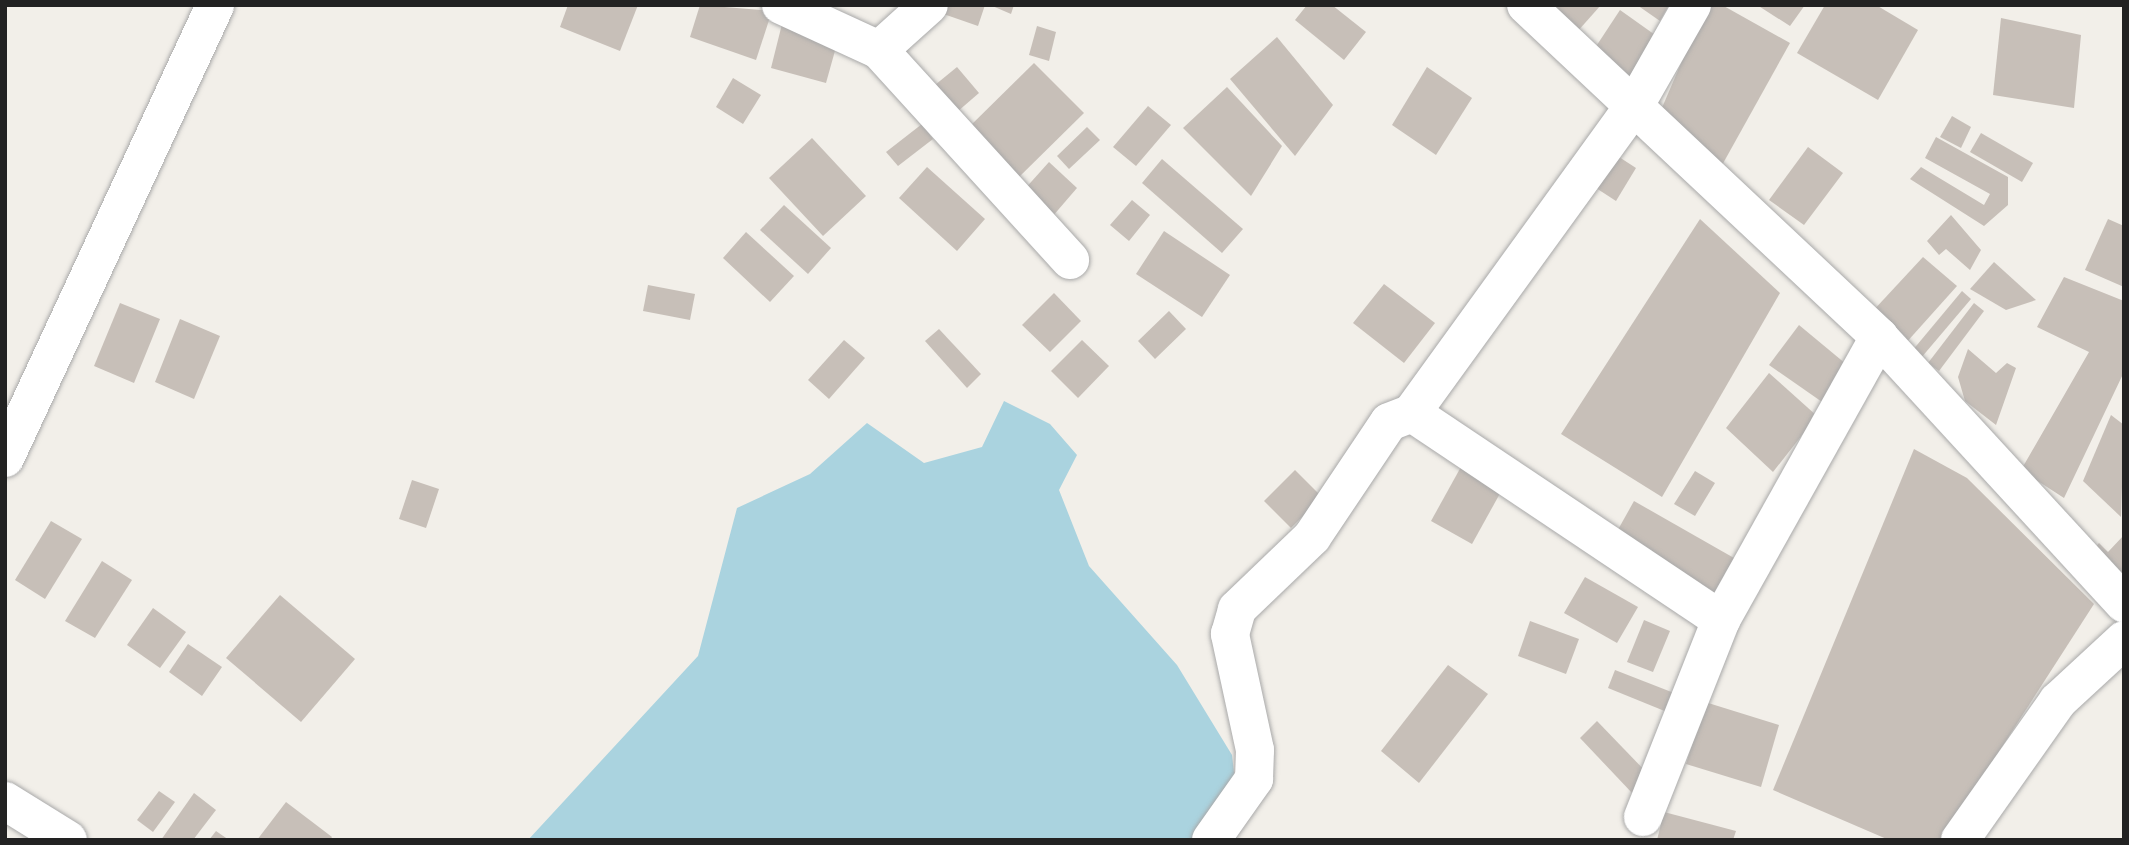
<!DOCTYPE html>
<style>
body{margin:0}
#map{position:relative;width:2129px;height:845px;overflow:hidden;background:#f2efe9;font-family:"Archivo Narrow",sans-serif}
div>[style]{position:absolute}
.water>*{inset:0;background:#aad3df}
.building>*{inset:0;background:#c7bfb8}
.roads{filter:drop-shadow(0 0 2px #a9a9a9) drop-shadow(0 0 2px #a9a9a9)}
.minor>*{height:38px;margin:-19px;padding:0 19px;transform-origin:19px;border-radius:19px;background:#fff}
span{translate:-50% -50%;white-space:nowrap;text-align:center;line-height:1.15;-webkit-text-stroke:7px #fff;paint-order:stroke}
.frame{position:absolute;inset:0;border:7px solid #222;pointer-events:none}
</style>
<div id="map">
<div class="water">
<i style="clip-path:polygon(1004px 401px,1050px 424px,1077px 455px,1059px 490px,1089px 566px,1177px 665px,1232px 755px,1237px 798px,1199px 840px,528px 840px,698px 656px,737px 508px,810px 474px,867px 423px,924px 463px,982px 447px)"></i>
</div>
<div class="building">
<i style="clip-path:polygon(568px 5px,638px 5px,620px 51px,560px 27px)"></i>
<i style="clip-path:polygon(700px 5px,772px 11px,756px 60px,690px 37px)"></i>
<i style="clip-path:polygon(934px 5px,985px 5px,978px 26px,932px 10px)"></i>
<i style="clip-path:polygon(990px 5px,1014px 5px,1011px 14px)"></i>
<i style="clip-path:polygon(1307px 5px,1332px 5px,1366px 32px,1344px 60px,1295px 20px)"></i>
<i style="clip-path:polygon(1556px 5px,1601px 5px,1577px 32px,1552px 10px)"></i>
<i style="clip-path:polygon(1637px 5px,1669px 5px,1660px 21px)"></i>
<i style="clip-path:polygon(1706px 5px,1722px 5px,1790px 43px,1721px 167px,1661px 110px)"></i>
<i style="clip-path:polygon(1757px 5px,1805px 5px,1790px 26px)"></i>
<i style="clip-path:polygon(1825px 5px,1876px 5px,1918px 30px,1878px 100px,1797px 53px)"></i>
<i style="clip-path:polygon(1620px 10px,1665px 42px,1638px 84px,1593px 51px)"></i>
<i style="clip-path:polygon(2001px 18px,2081px 35px,2074px 108px,1993px 95px)"></i>
<i style="clip-path:polygon(782px 24px,838px 40px,826px 83px,771px 68px)"></i>
<i style="clip-path:polygon(1037px 26px,1056px 32px,1049px 61px,1029px 55px)"></i>
<i style="clip-path:polygon(1277px 37px,1333px 105px,1295px 156px,1230px 79px)"></i>
<i style="clip-path:polygon(1034px 63px,1084px 113px,1015px 181px,966px 130px)"></i>
<i style="clip-path:polygon(957px 67px,979px 93px,957px 112px,935px 85px)"></i>
<i style="clip-path:polygon(1427px 67px,1472px 98px,1436px 155px,1392px 125px)"></i>
<i style="clip-path:polygon(733px 78px,761px 95px,743px 124px,716px 107px)"></i>
<i style="clip-path:polygon(1227px 87px,1282px 146px,1251px 196px,1183px 128px)"></i>
<i style="clip-path:polygon(1148px 106px,1171px 125px,1136px 166px,1113px 147px)"></i>
<i style="clip-path:polygon(1952px 116px,1971px 127px,1961px 148px,1940px 137px)"></i>
<i style="clip-path:polygon(922px 124px,933px 139px,898px 166px,886px 152px)"></i>
<i style="clip-path:polygon(1087px 127px,1100px 140px,1069px 169px,1057px 156px)"></i>
<i style="clip-path:polygon(1981px 133px,2033px 163px,2022px 182px,1970px 152px)"></i>
<i style="clip-path:polygon(1936px 137px,2008px 177px,2008px 205px,1984px 226px,1910px 179px,1921px 167px,1984px 205px,1990px 194px,1925px 158px)"></i>
<i style="clip-path:polygon(812px 138px,866px 196px,823px 236px,769px 178px)"></i>
<i style="clip-path:polygon(1808px 147px,1843px 173px,1804px 225px,1769px 200px)"></i>
<i style="clip-path:polygon(1616px 155px,1636px 168px,1616px 201px,1596px 188px)"></i>
<i style="clip-path:polygon(1162px 159px,1243px 229px,1222px 253px,1142px 183px)"></i>
<i style="clip-path:polygon(1049px 162px,1077px 188px,1052px 217px,1023px 191px)"></i>
<i style="clip-path:polygon(927px 167px,985px 219px,957px 251px,899px 198px)"></i>
<i style="clip-path:polygon(1132px 200px,1150px 215px,1129px 241px,1110px 225px)"></i>
<i style="clip-path:polygon(784px 205px,831px 248px,808px 274px,760px 230px)"></i>
<i style="clip-path:polygon(1951px 215px,1981px 250px,1970px 270px,1946px 249px,1939px 255px,1927px 241px)"></i>
<i style="clip-path:polygon(1700px 219px,1780px 293px,1662px 497px,1561px 434px)"></i>
<i style="clip-path:polygon(2108px 219px,2124px 226px,2124px 287px,2085px 270px)"></i>
<i style="clip-path:polygon(1164px 231px,1230px 275px,1202px 317px,1136px 274px)"></i>
<i style="clip-path:polygon(746px 232px,794px 276px,770px 302px,723px 258px)"></i>
<i style="clip-path:polygon(1923px 257px,1957px 286px,1905px 344px,1871px 313px)"></i>
<i style="clip-path:polygon(1994px 262px,2036px 300px,2006px 310px,1970px 289px)"></i>
<i style="clip-path:polygon(2064px 277px,2124px 301px,2124px 372px,2064px 498px,2021px 470px,2089px 352px,2037px 327px)"></i>
<i style="clip-path:polygon(1384px 284px,1435px 323px,1404px 363px,1353px 323px)"></i>
<i style="clip-path:polygon(648px 285px,695px 294px,690px 320px,643px 311px)"></i>
<i style="clip-path:polygon(1962px 291px,1971px 299px,1921px 358px,1912px 351px)"></i>
<i style="clip-path:polygon(1054px 293px,1081px 321px,1050px 352px,1022px 325px)"></i>
<i style="clip-path:polygon(120px 303px,160px 319px,134px 383px,94px 366px)"></i>
<i style="clip-path:polygon(1974px 303px,1984px 311px,1939px 371px,1928px 363px)"></i>
<i style="clip-path:polygon(1169px 311px,1186px 329px,1155px 359px,1138px 341px)"></i>
<i style="clip-path:polygon(180px 319px,220px 336px,194px 399px,155px 382px)"></i>
<i style="clip-path:polygon(1799px 325px,1852px 369px,1825px 404px,1769px 365px)"></i>
<i style="clip-path:polygon(939px 329px,981px 374px,967px 388px,925px 341px)"></i>
<i style="clip-path:polygon(844px 340px,865px 358px,829px 399px,808px 380px)"></i>
<i style="clip-path:polygon(1082px 340px,1109px 366px,1078px 398px,1051px 371px)"></i>
<i style="clip-path:polygon(1968px 349px,1996px 373px,2007px 363px,2016px 368px,1996px 425px,1965px 401px,1958px 377px)"></i>
<i style="clip-path:polygon(1769px 373px,1817px 416px,1773px 472px,1726px 428px)"></i>
<i style="clip-path:polygon(2111px 415px,2124px 425px,2121px 517px,2083px 481px)"></i>
<i style="clip-path:polygon(1914px 449px,1967px 478px,2094px 604px,1942px 840px,1889px 840px,1773px 790px)"></i>
<i style="clip-path:polygon(1467px 456px,1508px 479px,1472px 544px,1431px 521px)"></i>
<i style="clip-path:polygon(1295px 470px,1322px 497px,1291px 528px,1264px 501px)"></i>
<i style="clip-path:polygon(1695px 471px,1715px 483px,1695px 516px,1674px 504px)"></i>
<i style="clip-path:polygon(412px 480px,439px 489px,426px 528px,399px 519px)"></i>
<i style="clip-path:polygon(1634px 501px,1734px 558px,1710px 600px,1610px 544px)"></i>
<i style="clip-path:polygon(51px 521px,82px 539px,45px 599px,15px 580px)"></i>
<i style="clip-path:polygon(2124px 535px,2124px 587px,2089px 554px,2099px 543px,2108px 552px)"></i>
<i style="clip-path:polygon(102px 561px,132px 580px,95px 638px,65px 621px)"></i>
<i style="clip-path:polygon(1585px 577px,1638px 607px,1617px 643px,1564px 613px)"></i>
<i style="clip-path:polygon(280px 595px,355px 659px,301px 722px,226px 658px)"></i>
<i style="clip-path:polygon(153px 608px,186px 632px,160px 668px,127px 645px)"></i>
<i style="clip-path:polygon(1644px 620px,1670px 631px,1653px 672px,1627px 662px)"></i>
<i style="clip-path:polygon(1530px 621px,1579px 639px,1566px 674px,1518px 656px)"></i>
<i style="clip-path:polygon(188px 644px,222px 667px,202px 696px,169px 672px)"></i>
<i style="clip-path:polygon(1448px 665px,1488px 694px,1419px 783px,1381px 751px)"></i>
<i style="clip-path:polygon(1615px 670px,1674px 693px,1667px 712px,1608px 688px)"></i>
<i style="clip-path:polygon(1705px 702px,1779px 725px,1761px 787px,1686px 764px)"></i>
<i style="clip-path:polygon(1597px 721px,1651px 777px,1633px 794px,1580px 738px)"></i>
<i style="clip-path:polygon(159px 791px,175px 802px,153px 832px,137px 820px)"></i>
<i style="clip-path:polygon(194px 793px,216px 810px,193px 840px,161px 840px)"></i>
<i style="clip-path:polygon(286px 802px,332px 837px,330px 840px,257px 840px)"></i>
<i style="clip-path:polygon(1664px 812px,1736px 831px,1733px 840px,1657px 840px)"></i>
<i style="clip-path:polygon(216px 831px,229px 840px,209px 840px)"></i>
</div>
<div class="roads">
<div class="minor">
<i style="left:781px;top:5px;width:108px;rotate:24.7deg"></i>
<i style="left:879px;top:50px;width:284px;rotate:47.7deg"></i>
<i style="left:1526px;top:5px;width:485px;rotate:43.2deg"></i>
<i style="left:1879px;top:337px;width:362px;rotate:47.4deg"></i>
<i style="left:1692px;top:5px;width:113px;rotate:119.7deg"></i>
<i style="left:1636px;top:103px;width:382px;rotate:125.9deg"></i>
<i style="left:1412px;top:413px;width:372px;rotate:33.8deg"></i>
<i style="left:879px;top:50px;width:67px;rotate:-42deg"></i>
<i style="left:5px;top:458px;width:499px;rotate:-65.1deg"></i>
<i style="left:5px;top:801px;width:74px;rotate:31.8deg"></i>
<i style="left:1643px;top:817px;width:212px;rotate:-68.4deg"></i>
<i style="left:1721px;top:620px;width:324px;rotate:-60.8deg"></i>
<i style="left:1211px;top:840px;width:75px;rotate:-54.8deg"></i>
<i style="left:1254px;top:779px;width:29px;rotate:-88deg"></i>
<i style="left:1255px;top:750px;width:119px;rotate:-102.2deg"></i>
<i style="left:1230px;top:634px;width:26px;rotate:-74deg"></i>
<i style="left:1237px;top:609px;width:104px;rotate:-43.8deg"></i>
<i style="left:1312px;top:537px;width:138px;rotate:-56.2deg"></i>
<i style="left:1389px;top:422px;width:25px;rotate:-21deg"></i>
<i style="left:1960px;top:840px;width:170px;rotate:-54.8deg"></i>
<i style="left:2058px;top:701px;width:90px;rotate:-42.7deg"></i>
</div>
</div>
<div class="frame"></div>
</div>
